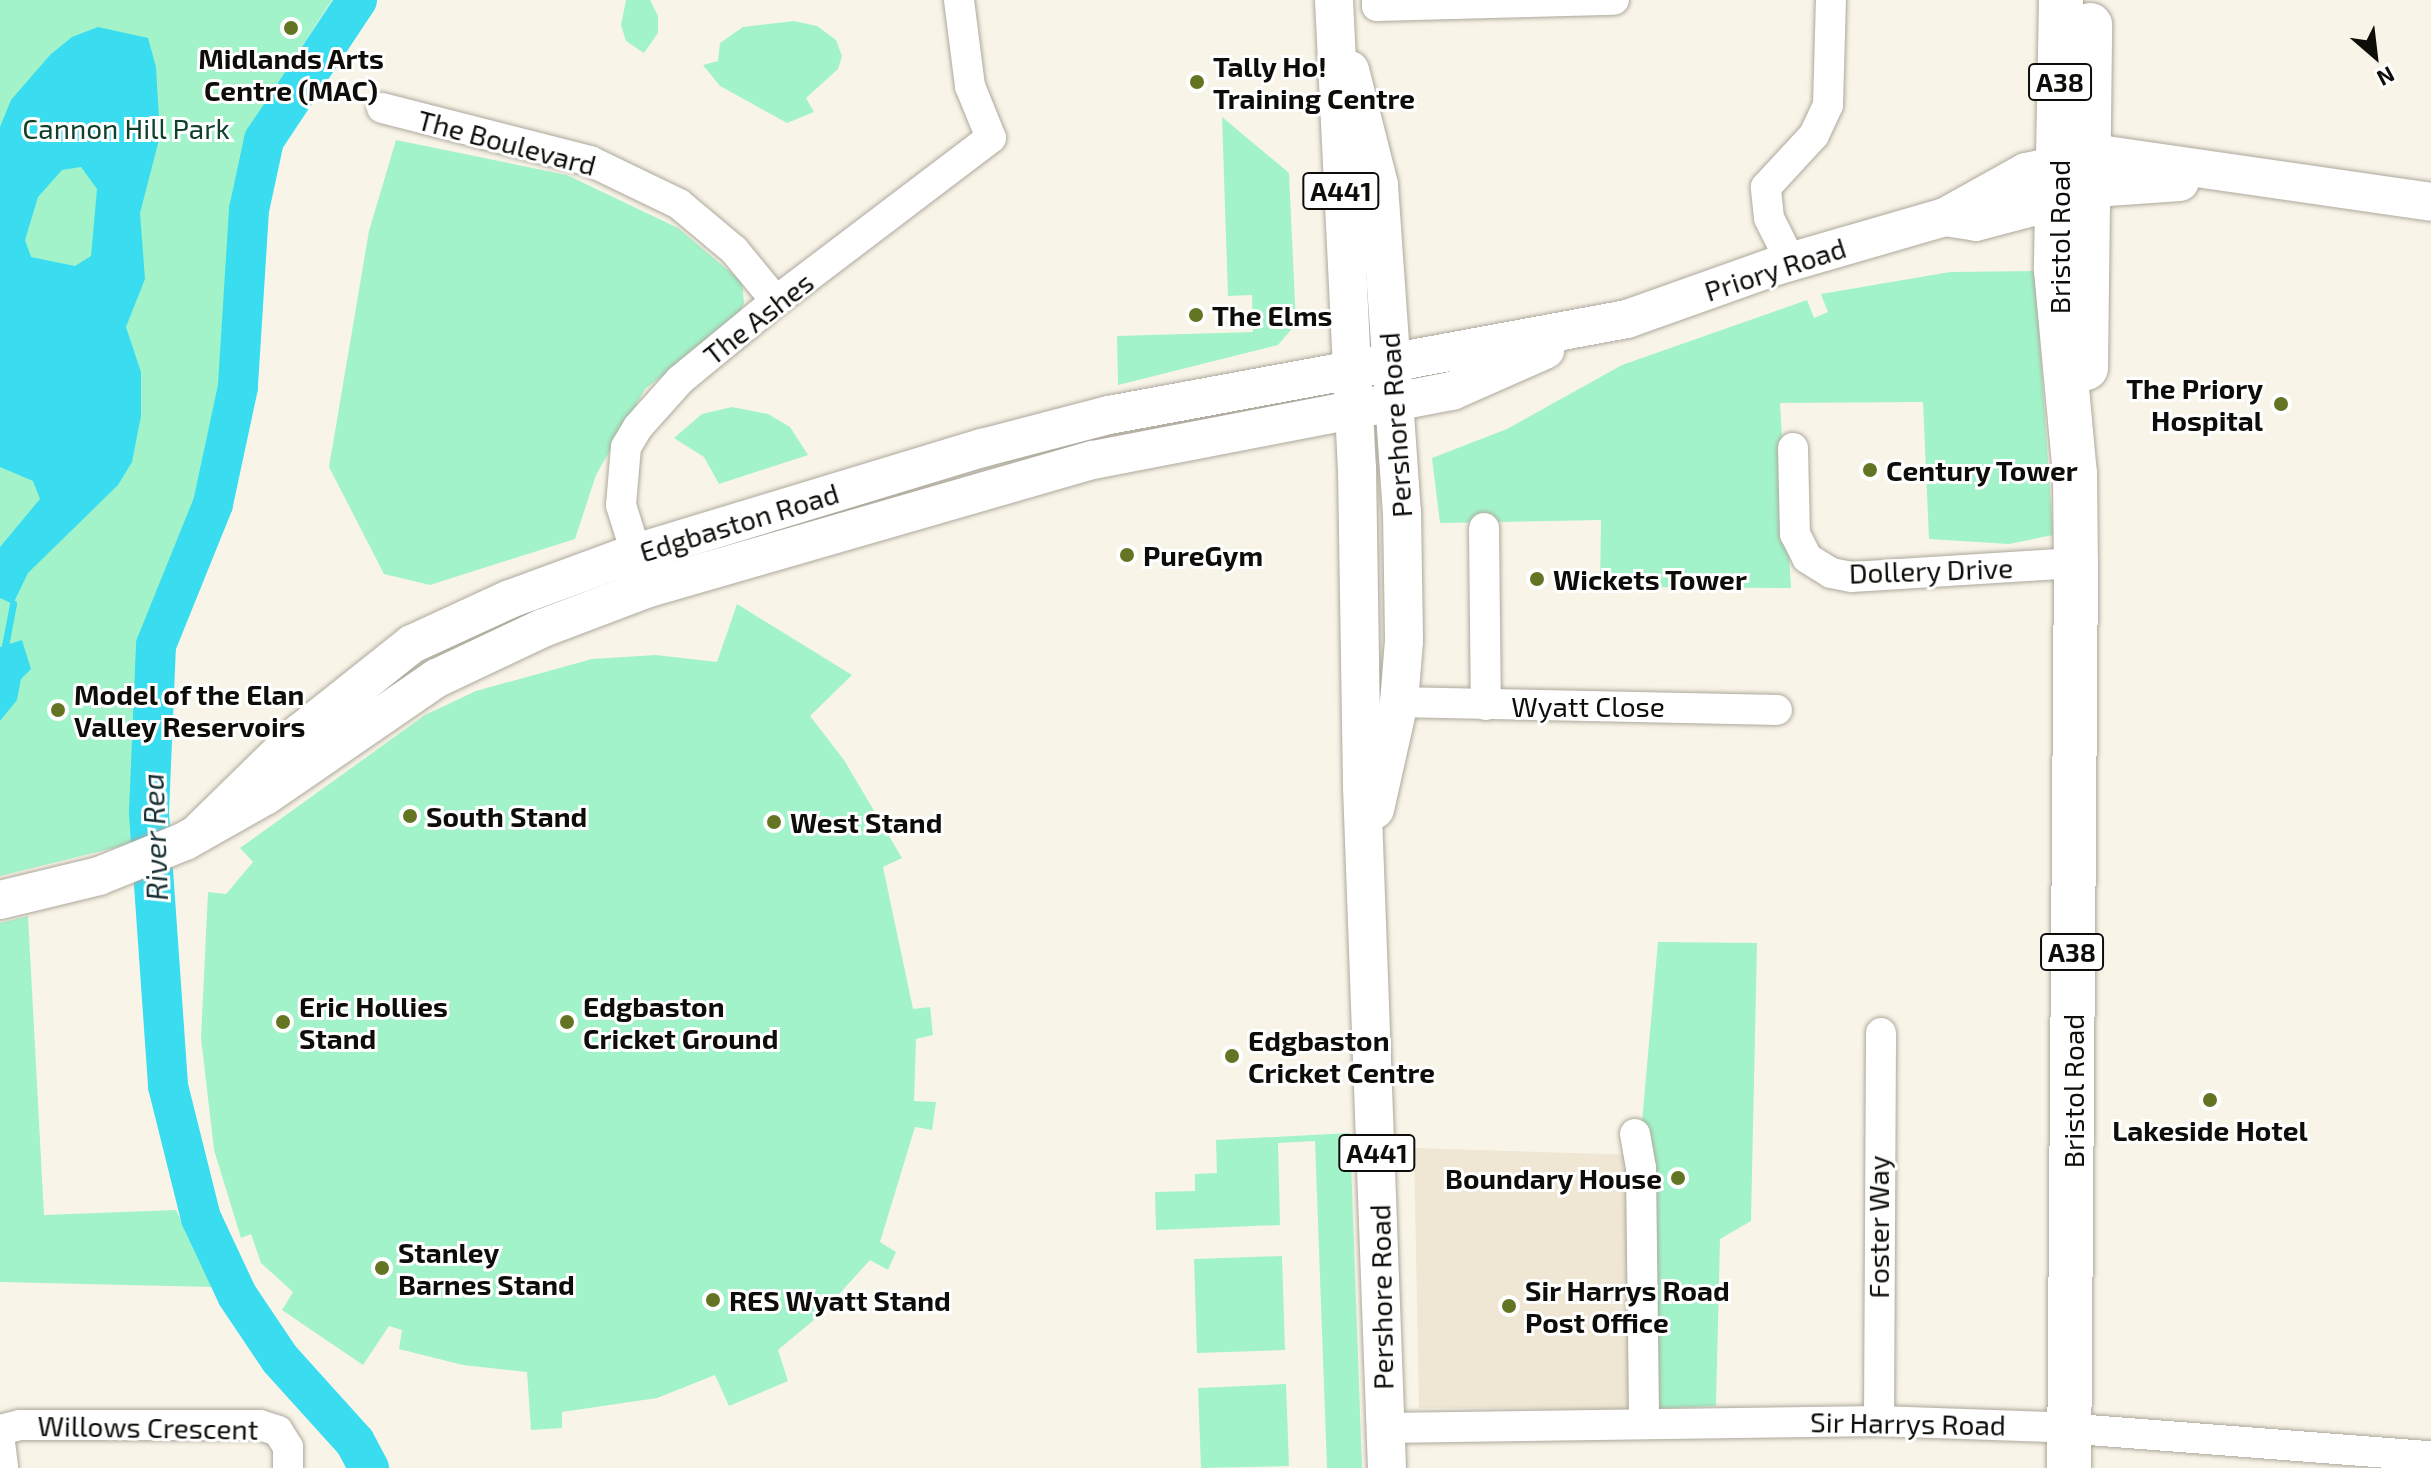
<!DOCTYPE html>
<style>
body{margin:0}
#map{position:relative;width:2431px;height:1468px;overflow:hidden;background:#f9f4e8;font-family:"Exo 2",sans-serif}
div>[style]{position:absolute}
.built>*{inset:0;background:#efe7d4}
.green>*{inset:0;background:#a3f3ca}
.water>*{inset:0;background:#3adcf0}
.stream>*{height:7px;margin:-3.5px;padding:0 3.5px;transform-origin:3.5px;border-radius:3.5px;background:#3adcf0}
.river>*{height:40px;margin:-20px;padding:0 20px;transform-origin:20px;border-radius:20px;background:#3adcf0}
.roads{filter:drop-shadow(0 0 2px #ada89c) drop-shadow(0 0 2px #ada89c)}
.minor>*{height:30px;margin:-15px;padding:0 15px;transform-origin:15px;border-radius:15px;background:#fff}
.major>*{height:38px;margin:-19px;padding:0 19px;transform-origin:19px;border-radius:19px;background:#fff}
.highway>*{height:44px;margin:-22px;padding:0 22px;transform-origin:22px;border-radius:22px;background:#fff}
.dots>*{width:22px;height:22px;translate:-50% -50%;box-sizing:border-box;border:4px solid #fff;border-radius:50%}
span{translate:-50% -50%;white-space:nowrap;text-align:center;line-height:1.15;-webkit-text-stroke:6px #fff;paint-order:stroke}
.shield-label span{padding:2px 6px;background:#fff;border:2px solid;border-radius:6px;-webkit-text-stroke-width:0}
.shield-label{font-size:26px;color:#0e0d09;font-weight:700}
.poi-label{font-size:28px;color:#0e0d09;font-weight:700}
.left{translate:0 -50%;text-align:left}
.right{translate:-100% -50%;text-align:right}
.park-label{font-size:28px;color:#0e402c}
.street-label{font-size:28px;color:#0e0d09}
.water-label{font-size:30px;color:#173034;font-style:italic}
.north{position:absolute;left:2335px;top:16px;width:80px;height:80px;-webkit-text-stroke:6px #fff;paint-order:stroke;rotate:152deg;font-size:22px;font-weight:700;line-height:32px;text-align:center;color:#0e0d09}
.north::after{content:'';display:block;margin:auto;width:28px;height:36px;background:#0e0d09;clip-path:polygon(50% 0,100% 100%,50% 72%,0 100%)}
</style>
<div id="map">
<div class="built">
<i style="clip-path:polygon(1414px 1148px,1641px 1155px,1644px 1409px,1419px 1408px)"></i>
</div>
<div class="green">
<i style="clip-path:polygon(0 0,332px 0,291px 63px,248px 163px,241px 266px,205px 497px,145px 647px,138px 842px,0 876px)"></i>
<i style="clip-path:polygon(626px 0,650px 0,658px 16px,658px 33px,644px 53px,626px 41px,621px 25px)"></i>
<i style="clip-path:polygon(794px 21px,817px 26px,836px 40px,842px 56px,838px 69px,806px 98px,814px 112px,787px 123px,720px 86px,703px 65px,718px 61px,720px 43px,743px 27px)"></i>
<i style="clip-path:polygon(1222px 117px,1289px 173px,1296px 324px,1278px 345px,1118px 385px,1117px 336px,1253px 332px,1252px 295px,1228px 296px)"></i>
<i style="clip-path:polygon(396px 140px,567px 175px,678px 228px,742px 282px,744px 303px,738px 317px,645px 389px,596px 475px,575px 539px,430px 585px,384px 574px,329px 467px,369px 231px)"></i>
<i style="clip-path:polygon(2035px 271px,2053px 535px,2009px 544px,1929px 539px,1923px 402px,1780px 403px,1791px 588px,1600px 587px,1601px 520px,1440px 523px,1432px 458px,1507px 429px,1622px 365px,1807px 300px,1814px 318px,1828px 312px,1821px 294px,1950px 272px)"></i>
<i style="clip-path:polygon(732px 407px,768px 414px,790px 427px,808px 455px,719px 484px,704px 457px,674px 438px,702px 414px)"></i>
<i style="clip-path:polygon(737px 604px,852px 675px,810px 716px,844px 760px,902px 858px,883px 867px,913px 1009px,930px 1007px,933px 1035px,916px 1039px,914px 1101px,936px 1102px,932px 1130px,915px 1127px,880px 1242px,896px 1252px,888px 1270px,870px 1260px,821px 1314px,778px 1350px,788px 1381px,729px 1406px,715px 1375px,657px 1398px,562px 1412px,562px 1428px,531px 1430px,527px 1372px,463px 1365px,399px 1349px,402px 1330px,389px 1326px,363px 1365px,282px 1310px,293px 1292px,261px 1263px,251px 1234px,241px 1238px,214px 1150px,201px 1038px,208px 892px,226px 894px,253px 862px,240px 848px,425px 715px,476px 691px,592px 659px,656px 655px,717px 662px)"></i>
<i style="clip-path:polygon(28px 916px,44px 1215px,176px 1210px,213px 1287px,0 1282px,0 923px)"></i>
<i style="clip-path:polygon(1658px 942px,1757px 943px,1751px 1221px,1720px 1239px,1716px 1406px,1644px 1409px,1641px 1133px)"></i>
<i style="clip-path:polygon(1350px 1133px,1362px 1468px,1327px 1468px,1315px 1141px,1278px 1143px,1280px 1225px,1156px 1230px,1155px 1192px,1195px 1191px,1195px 1174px,1217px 1173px,1216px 1140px)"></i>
<i style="clip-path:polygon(1282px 1256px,1285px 1350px,1197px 1353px,1194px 1259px)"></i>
<i style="clip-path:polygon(1286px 1384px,1289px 1466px,1201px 1468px,1198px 1388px)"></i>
</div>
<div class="water">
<i style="clip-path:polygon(evenodd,98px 27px,148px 38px,156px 67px,160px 136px,140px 213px,145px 279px,126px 327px,141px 372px,141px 416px,132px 462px,118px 485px,28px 573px,13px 604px,0 598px,0 547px,40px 499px,33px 481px,0 467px,0 127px,11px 100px,50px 55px,72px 37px,98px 27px,81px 167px,97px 189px,91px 256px,75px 266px,31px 257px,25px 240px,38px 197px,62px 170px,81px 167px)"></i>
<i style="clip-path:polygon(22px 640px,31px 669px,21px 679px,17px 700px,0 721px,0 647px)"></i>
</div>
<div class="stream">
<i style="left:5px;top:646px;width:43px;rotate:-79.2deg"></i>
</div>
<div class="river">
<i style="left:357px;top:0;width:168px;rotate:123.6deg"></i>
<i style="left:264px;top:140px;width:72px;rotate:102.1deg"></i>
<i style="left:249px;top:210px;width:177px;rotate:93.6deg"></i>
<i style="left:238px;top:387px;width:120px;rotate:102.1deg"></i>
<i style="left:213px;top:504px;width:152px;rotate:112deg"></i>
<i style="left:156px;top:645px;width:168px;rotate:92.4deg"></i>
<i style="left:149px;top:813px;width:274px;rotate:86deg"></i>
<i style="left:168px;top:1086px;width:136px;rotate:76deg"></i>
<i style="left:201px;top:1218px;width:85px;rotate:64.9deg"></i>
<i style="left:237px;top:1295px;width:77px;rotate:56.1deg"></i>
<i style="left:280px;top:1359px;width:112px;rotate:47.9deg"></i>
<i style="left:355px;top:1442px;width:30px;rotate:62deg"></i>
</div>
<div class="roads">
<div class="minor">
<i style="left:1377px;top:0;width:6px;rotate:90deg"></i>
<i style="left:1377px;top:6px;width:237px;rotate:-1.5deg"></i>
<i style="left:382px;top:108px;width:215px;rotate:14.3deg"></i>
<i style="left:590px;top:161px;width:99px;rotate:25.8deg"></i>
<i style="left:679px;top:204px;width:72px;rotate:39.9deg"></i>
<i style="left:734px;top:250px;width:66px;rotate:50.5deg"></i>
<i style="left:1791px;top:262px;width:49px;rotate:-116.6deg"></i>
<i style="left:1769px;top:218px;width:31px;rotate:-96deg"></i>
<i style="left:1766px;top:187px;width:71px;rotate:-47.3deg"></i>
<i style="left:1814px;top:135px;width:33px;rotate:-65deg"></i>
<i style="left:1828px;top:105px;width:105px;rotate:-88.4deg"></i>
<i style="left:1793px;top:448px;width:86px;rotate:88.7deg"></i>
<i style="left:1795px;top:534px;width:27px;rotate:63deg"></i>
<i style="left:1807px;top:558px;width:28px;rotate:32deg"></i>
<i style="left:1831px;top:573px;width:20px;rotate:11deg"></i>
<i style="left:1851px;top:577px;width:225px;rotate:-3.6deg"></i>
<i style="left:1484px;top:528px;width:177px;rotate:89.4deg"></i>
<i style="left:636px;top:553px;width:50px;rotate:-107.4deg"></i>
<i style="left:621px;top:505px;width:58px;rotate:-85.1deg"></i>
<i style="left:626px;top:447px;width:23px;rotate:-59deg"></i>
<i style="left:638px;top:427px;width:63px;rotate:-48.2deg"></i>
<i style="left:680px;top:380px;width:124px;rotate:-39.5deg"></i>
<i style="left:776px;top:301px;width:270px;rotate:-37.2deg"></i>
<i style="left:991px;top:138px;width:56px;rotate:-112deg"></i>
<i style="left:970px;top:86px;width:87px;rotate:-97.3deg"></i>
<i style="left:1399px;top:702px;width:378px;rotate:1.2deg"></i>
<i style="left:1635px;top:1134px;width:35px;rotate:80deg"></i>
<i style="left:1641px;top:1168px;width:254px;rotate:89.3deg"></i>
<i style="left:1879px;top:1421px;width:388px;rotate:-89.7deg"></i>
<i style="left:1384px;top:1428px;width:495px;rotate:-0.8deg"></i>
<i style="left:1879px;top:1421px;width:171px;rotate:2deg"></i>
<i style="left:2050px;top:1427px;width:382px;rotate:4.4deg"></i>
<i style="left:0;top:1430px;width:21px;rotate:-14deg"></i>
<i style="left:20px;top:1425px;width:240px"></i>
<i style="left:260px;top:1425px;width:19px;rotate:18deg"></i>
<i style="left:278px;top:1431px;width:19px;rotate:58deg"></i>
<i style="left:288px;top:1447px;width:21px;rotate:90deg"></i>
<i style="left:0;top:1442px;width:26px;rotate:83deg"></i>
</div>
<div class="major">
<i style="left:1334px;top:0;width:469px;rotate:87.2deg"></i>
<i style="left:1357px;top:468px;width:319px;rotate:89.1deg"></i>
<i style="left:1362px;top:787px;width:681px;rotate:87.9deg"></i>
<i style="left:1350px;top:70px;width:119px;rotate:75.8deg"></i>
<i style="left:1379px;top:185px;width:327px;rotate:86deg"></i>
<i style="left:1402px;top:511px;width:130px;rotate:89.1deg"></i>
<i style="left:1404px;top:641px;width:61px;rotate:94.7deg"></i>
<i style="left:1399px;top:702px;width:110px;rotate:102.6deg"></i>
<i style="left:1945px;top:217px;width:31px;rotate:9deg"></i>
<i style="left:1976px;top:222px;width:137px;rotate:-14.9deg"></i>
<i style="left:2108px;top:187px;width:72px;rotate:-4deg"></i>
<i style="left:201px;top:830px;width:139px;rotate:-44.4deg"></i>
<i style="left:300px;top:733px;width:143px;rotate:-38.5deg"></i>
<i style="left:412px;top:644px;width:108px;rotate:-24.7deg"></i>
<i style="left:510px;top:599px;width:134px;rotate:-20.1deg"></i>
<i style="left:636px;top:553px;width:362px;rotate:-16.9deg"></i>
<i style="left:982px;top:448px;width:131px;rotate:-14.6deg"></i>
<i style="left:1109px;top:415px;width:527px;rotate:-10.5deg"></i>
<i style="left:1627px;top:319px;width:158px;rotate:-19.6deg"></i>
<i style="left:1776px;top:266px;width:176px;rotate:-16.2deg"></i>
<i style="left:1945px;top:217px;width:93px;rotate:-29.1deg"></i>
<i style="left:2026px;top:172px;width:82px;rotate:-12deg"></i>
<i style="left:2106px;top:155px;width:328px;rotate:8.2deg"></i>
<i style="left:0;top:900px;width:102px;rotate:-13.6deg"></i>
<i style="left:99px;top:876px;width:93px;rotate:-22.1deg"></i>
<i style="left:185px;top:841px;width:92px;rotate:-29.4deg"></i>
<i style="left:265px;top:796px;width:209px;rotate:-34.5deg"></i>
<i style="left:437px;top:678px;width:117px;rotate:-25.3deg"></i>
<i style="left:543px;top:628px;width:113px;rotate:-20.7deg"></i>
<i style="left:649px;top:588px;width:462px;rotate:-16.1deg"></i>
<i style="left:1093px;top:460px;width:366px;rotate:-10.9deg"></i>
<i style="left:1452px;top:391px;width:102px;rotate:-23.8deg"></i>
</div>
<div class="highway">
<i style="left:2061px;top:0;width:270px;rotate:91.1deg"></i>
<i style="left:2056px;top:270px;width:204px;rotate:84.7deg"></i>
<i style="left:2075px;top:473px;width:90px;rotate:89.4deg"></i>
<i style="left:2076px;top:563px;width:905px;rotate:90.44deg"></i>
<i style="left:2086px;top:368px;width:343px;rotate:-89.3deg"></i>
</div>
</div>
<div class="dots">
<i style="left:291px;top:28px;background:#637523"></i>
<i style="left:1197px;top:82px;background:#637523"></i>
<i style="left:1196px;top:315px;background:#637523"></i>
<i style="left:2281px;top:404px;background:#637523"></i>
<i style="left:1870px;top:470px;background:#637523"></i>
<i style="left:1127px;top:555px;background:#637523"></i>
<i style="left:1537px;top:579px;background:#637523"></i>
<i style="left:58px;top:710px;background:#637523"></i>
<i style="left:410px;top:816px;background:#637523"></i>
<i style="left:774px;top:822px;background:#637523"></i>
<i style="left:283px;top:1022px;background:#637523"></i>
<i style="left:567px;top:1022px;background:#637523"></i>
<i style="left:1232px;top:1056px;background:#637523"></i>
<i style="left:2210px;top:1100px;background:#637523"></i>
<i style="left:1678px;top:1178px;background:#637523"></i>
<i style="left:382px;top:1268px;background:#637523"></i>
<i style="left:713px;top:1300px;background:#637523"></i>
<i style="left:1509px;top:1306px;background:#637523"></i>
</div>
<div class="shield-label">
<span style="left:2060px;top:82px">A38</span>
<span style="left:1341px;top:191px">A441</span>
<span style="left:2072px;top:952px">A38</span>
<span style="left:1377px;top:1153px">A441</span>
</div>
<div class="poi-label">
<span style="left:291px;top:74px">Midlands Arts<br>Centre (MAC)</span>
<span class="left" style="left:1213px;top:82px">Tally Ho!<br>Training Centre</span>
<span class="left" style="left:1212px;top:315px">The Elms</span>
<span class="right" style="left:2263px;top:404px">The Priory<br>Hospital</span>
<span class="left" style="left:1886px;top:470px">Century Tower</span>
<span class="left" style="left:1143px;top:555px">PureGym</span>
<span class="left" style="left:1553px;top:579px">Wickets Tower</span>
<span class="left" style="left:74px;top:710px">Model of the Elan<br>Valley Reservoirs</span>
<span class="left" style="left:426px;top:816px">South Stand</span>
<span class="left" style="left:790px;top:822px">West Stand</span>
<span class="left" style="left:299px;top:1022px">Eric Hollies<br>Stand</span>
<span class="left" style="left:583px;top:1022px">Edgbaston<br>Cricket Ground</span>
<span class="left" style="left:1248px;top:1056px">Edgbaston<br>Cricket Centre</span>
<span style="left:2210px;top:1130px">Lakeside Hotel</span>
<span class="right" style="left:1662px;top:1178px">Boundary House</span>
<span class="left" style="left:398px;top:1268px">Stanley<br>Barnes Stand</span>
<span class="left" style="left:1525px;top:1306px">Sir Harrys Road<br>Post Office</span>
<span class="left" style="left:729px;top:1300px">RES Wyatt Stand</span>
</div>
<div class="park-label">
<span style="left:126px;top:128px">Cannon Hill Park</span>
</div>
<div class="street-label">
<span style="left:507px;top:142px;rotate:15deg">The Boulevard</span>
<span style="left:2059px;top:237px;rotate:-90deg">Bristol Road</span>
<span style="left:1775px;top:269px;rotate:-18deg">Priory Road</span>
<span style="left:758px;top:318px;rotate:-38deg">The Ashes</span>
<span style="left:1395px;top:425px;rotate:-94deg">Pershore Road</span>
<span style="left:739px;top:522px;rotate:-17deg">Edgbaston Road</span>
<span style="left:1931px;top:570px;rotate:-2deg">Dollery Drive</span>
<span style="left:1588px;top:706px">Wyatt Close</span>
<span style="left:2073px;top:1091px;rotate:-90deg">Bristol Road</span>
<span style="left:1878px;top:1227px;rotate:-90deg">Foster Way</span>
<span style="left:1381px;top:1297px;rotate:-91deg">Pershore Road</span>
<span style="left:1908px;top:1423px;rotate:1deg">Sir Harrys Road</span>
<span style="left:148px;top:1427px;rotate:1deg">Willows Crescent</span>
</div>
<div class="water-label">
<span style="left:154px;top:837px;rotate:-92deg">River Rea</span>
</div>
<div class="north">N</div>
</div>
